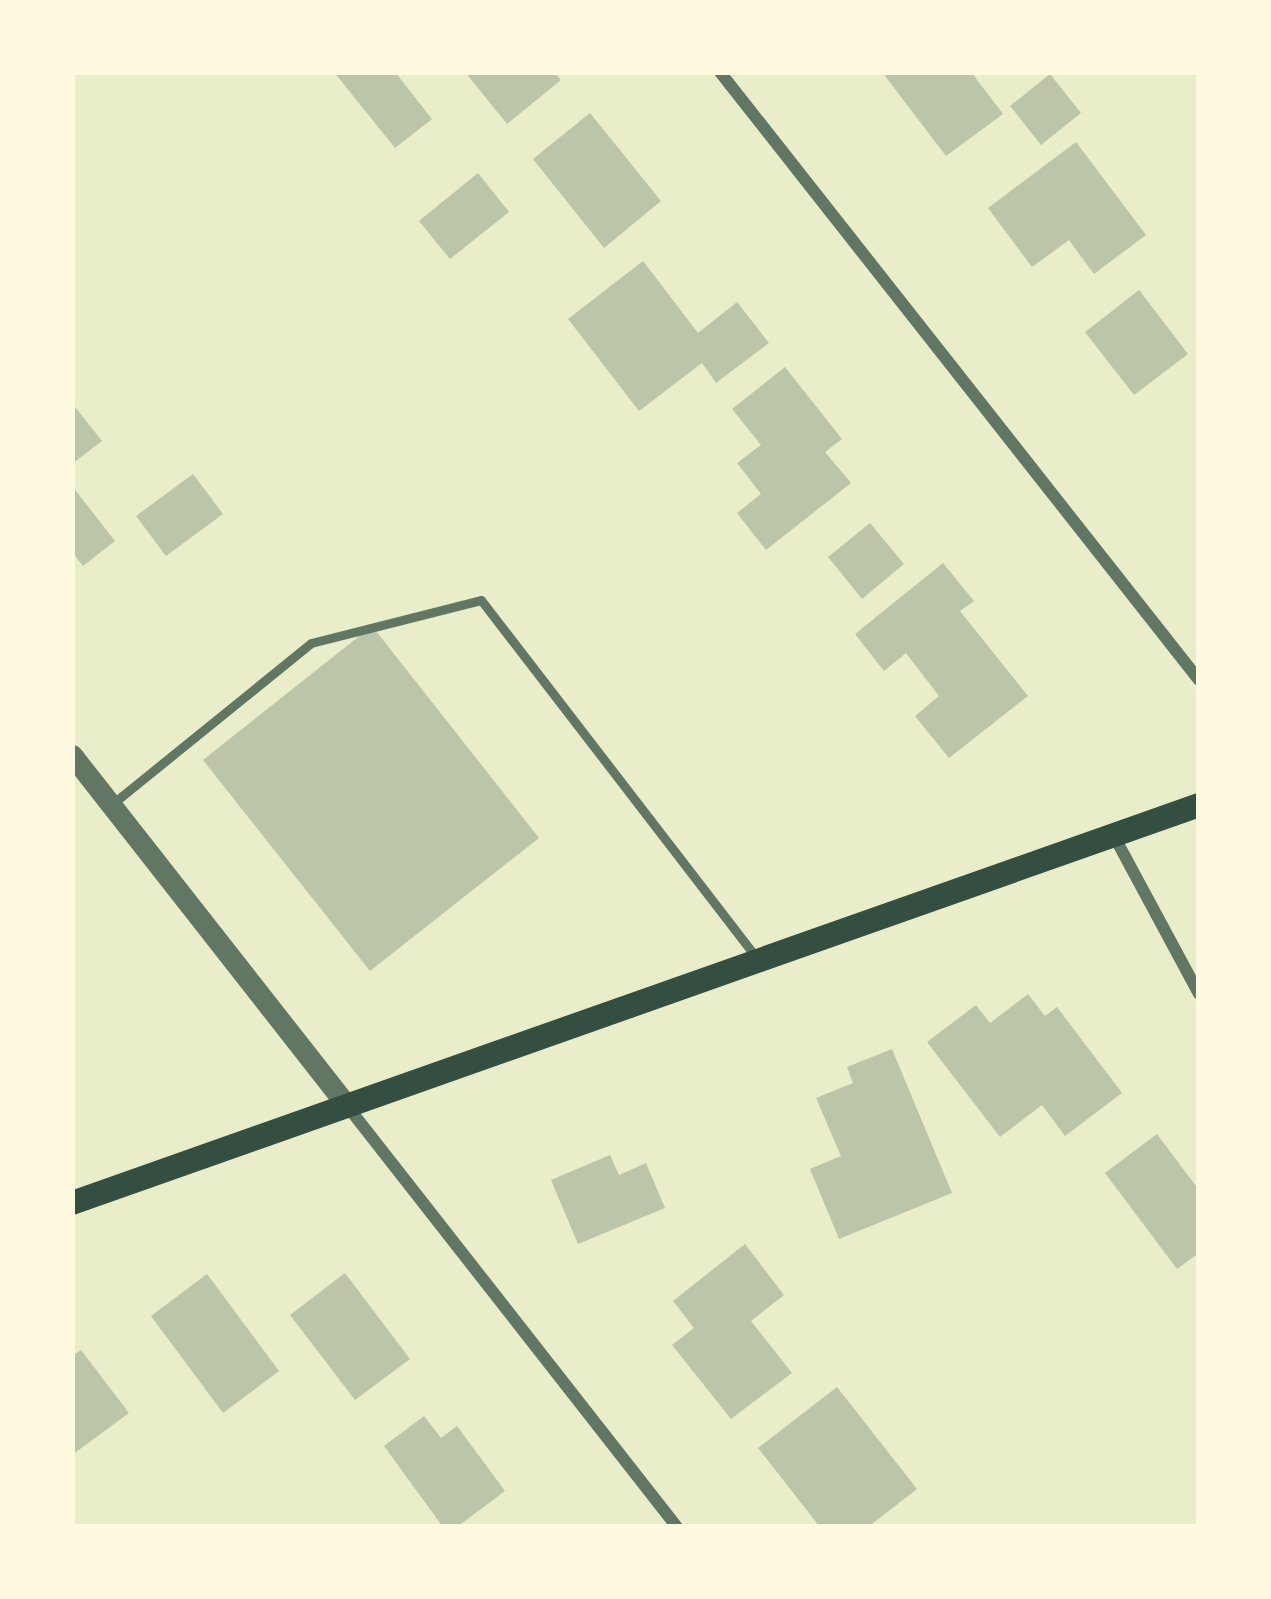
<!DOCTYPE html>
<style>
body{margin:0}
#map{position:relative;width:1271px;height:1599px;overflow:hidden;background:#e9edc9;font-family:Cabin,sans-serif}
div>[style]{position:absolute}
.building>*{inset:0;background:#bcc5a7}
.service>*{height:9px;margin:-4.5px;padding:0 4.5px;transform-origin:4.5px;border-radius:4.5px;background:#617663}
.minor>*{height:12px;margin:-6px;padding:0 6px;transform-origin:6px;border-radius:6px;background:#617663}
.tertiary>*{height:21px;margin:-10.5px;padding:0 10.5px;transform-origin:10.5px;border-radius:10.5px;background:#617663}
.secondary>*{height:24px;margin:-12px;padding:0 12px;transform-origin:12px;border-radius:12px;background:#344e41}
span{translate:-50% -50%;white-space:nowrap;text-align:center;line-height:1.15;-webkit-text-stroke:10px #fefae0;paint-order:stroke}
.frame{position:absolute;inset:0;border:75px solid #fefae0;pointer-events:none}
</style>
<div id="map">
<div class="building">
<i style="clip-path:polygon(334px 72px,395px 72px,432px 119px,395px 148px)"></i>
<i style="clip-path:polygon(465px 72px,554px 72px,561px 80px,507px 124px)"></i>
<i style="clip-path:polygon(882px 72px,971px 72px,1003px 114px,946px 156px)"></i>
<i style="clip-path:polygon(1050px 74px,1081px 113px,1041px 145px,1010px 106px)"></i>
<i style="clip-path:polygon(590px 113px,661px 201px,604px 248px,533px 159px)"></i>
<i style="clip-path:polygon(1076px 142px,1146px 235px,1094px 274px,1069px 240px,1032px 267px,988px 208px)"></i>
<i style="clip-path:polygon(478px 173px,509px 212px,450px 259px,419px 221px)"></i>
<i style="clip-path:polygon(643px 261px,698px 333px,737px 302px,769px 343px,716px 383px,702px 363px,639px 411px,568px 319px)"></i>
<i style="clip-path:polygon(1139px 290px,1188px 354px,1134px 395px,1085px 332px)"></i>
<i style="clip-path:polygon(785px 367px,842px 439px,825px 452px,851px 483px,766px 550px,737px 513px,761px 494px,737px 463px,761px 445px,732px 409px)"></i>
<i style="clip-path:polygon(72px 403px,102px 441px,72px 464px)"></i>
<i style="clip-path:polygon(193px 474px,223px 514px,166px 556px,136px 516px)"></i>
<i style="clip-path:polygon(72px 486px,115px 541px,83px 566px,72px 552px)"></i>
<i style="clip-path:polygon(870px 523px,904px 564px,862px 599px,828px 557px)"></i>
<i style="clip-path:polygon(943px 563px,974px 601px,960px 611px,1028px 696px,949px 758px,915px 716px,939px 696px,906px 653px,884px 671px,855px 634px)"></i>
<i style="clip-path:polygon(372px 626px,539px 838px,370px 971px,203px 760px)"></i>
<i style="clip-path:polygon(1028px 994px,1045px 1016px,1057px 1007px,1122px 1093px,1065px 1136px,1042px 1105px,1000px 1137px,927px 1042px,976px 1005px,990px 1023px)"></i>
<i style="clip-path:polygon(892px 1049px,952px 1193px,839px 1239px,810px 1169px,841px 1156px,816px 1098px,853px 1083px,847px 1067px)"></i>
<i style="clip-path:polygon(1157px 1134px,1199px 1190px,1199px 1253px,1177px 1269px,1105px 1173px)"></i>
<i style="clip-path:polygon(610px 1155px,619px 1175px,646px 1163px,665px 1208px,578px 1244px,551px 1180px)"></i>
<i style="clip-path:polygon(745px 1244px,784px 1295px,751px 1321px,792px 1373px,731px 1419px,672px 1345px,694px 1328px,673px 1301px)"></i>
<i style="clip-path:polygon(345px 1273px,410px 1359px,355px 1400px,290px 1315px)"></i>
<i style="clip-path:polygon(207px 1274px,279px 1371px,223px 1413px,151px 1316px)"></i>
<i style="clip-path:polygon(81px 1350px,129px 1413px,72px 1455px,72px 1356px)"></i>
<i style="clip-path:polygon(837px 1387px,917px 1489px,868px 1527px,820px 1527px,758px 1448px)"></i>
<i style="clip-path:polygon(424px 1416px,441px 1438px,457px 1426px,505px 1491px,457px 1527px,443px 1527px,384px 1446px)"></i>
</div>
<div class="service">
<i style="left:111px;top:805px;width:257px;rotate:-39deg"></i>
<i style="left:311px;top:643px;width:175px;rotate:-14.2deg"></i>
<i style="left:481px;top:600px;width:449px;rotate:52.4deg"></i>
</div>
<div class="minor">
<i style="left:720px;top:72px;width:774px;rotate:51.77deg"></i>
<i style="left:1114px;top:836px;width:179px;rotate:61.7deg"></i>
<i style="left:348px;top:1107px;width:534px;rotate:51.93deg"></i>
</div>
<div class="tertiary">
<i style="left:72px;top:755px;width:446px;rotate:51.9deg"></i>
</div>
<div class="secondary">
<i style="left:72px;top:1203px;width:1195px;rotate:-19.45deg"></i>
</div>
<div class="frame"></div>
</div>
